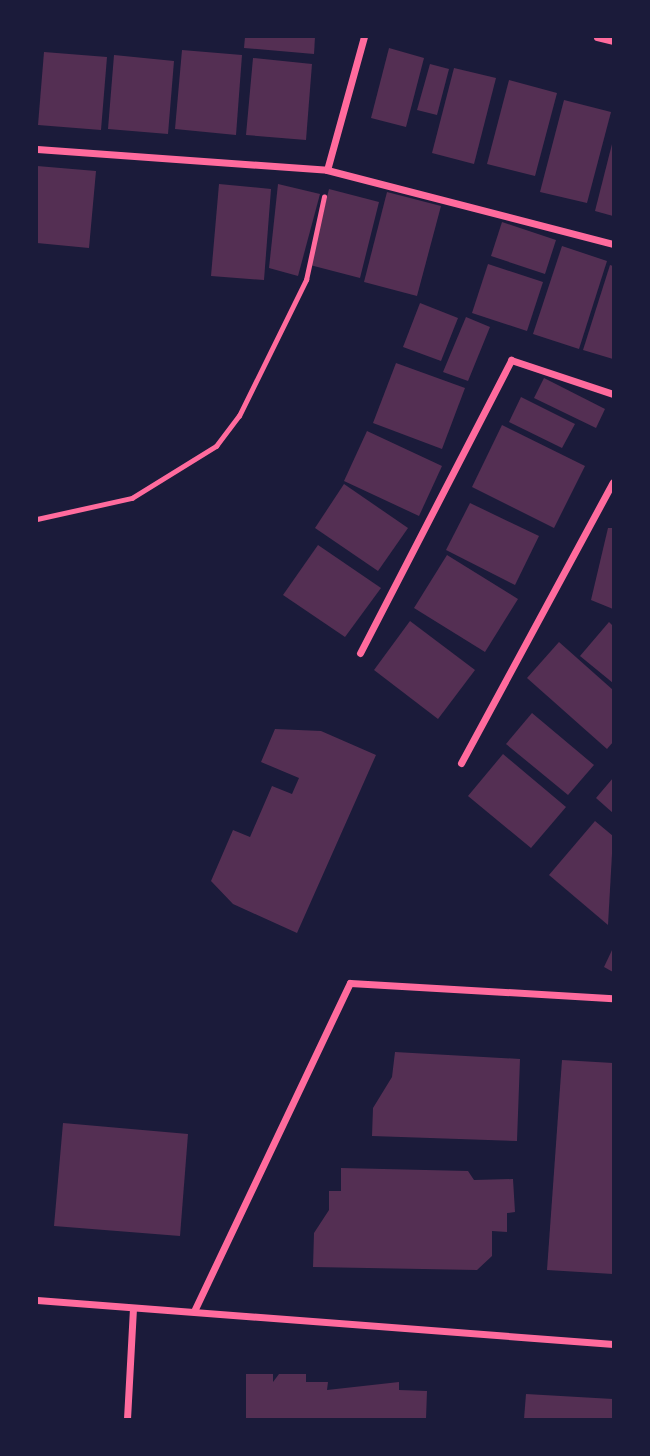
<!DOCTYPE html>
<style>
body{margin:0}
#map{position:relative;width:650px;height:1456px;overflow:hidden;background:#1b1b3a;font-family:Literata,serif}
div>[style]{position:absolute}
.building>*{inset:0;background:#542f53}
.path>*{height:4.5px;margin:-2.25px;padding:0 2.25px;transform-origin:2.25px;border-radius:2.25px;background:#ff6b9d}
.minor>*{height:7px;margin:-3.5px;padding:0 3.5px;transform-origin:3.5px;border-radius:3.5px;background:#ff6b9d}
span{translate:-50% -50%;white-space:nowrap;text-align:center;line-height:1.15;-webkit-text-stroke:7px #1b1b3a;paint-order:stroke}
.frame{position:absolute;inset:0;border:38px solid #1b1b3a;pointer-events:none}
</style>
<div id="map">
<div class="building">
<i style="clip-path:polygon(245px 37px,315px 37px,314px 54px,244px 48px)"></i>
<i style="clip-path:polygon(389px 48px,424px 58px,406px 127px,371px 118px)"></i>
<i style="clip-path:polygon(182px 50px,242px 55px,236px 135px,175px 129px)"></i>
<i style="clip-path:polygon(44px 52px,107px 57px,101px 130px,38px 125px)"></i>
<i style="clip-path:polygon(114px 55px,174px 61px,168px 134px,108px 129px)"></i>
<i style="clip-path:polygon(253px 58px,312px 64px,306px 140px,246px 135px)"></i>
<i style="clip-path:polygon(430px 64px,449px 69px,437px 115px,417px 110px)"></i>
<i style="clip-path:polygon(454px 68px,496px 78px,474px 164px,432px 153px)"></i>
<i style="clip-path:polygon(509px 80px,557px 93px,535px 176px,487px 164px)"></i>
<i style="clip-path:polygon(564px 100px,611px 112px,587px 203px,540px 192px)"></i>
<i style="clip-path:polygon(612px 144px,613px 144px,613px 216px,595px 211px)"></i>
<i style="clip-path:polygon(37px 166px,96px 171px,89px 248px,37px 243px)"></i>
<i style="clip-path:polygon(219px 184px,271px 189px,264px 280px,211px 276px)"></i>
<i style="clip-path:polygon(278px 184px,320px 194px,298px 276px,269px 268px)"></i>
<i style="clip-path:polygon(329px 189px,379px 202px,360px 278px,310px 265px)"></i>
<i style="clip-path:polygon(387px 192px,441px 206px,417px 296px,364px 282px)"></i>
<i style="clip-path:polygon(502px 222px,556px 240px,545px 274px,491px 256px)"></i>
<i style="clip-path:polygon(562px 246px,607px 261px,579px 349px,533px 334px)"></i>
<i style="clip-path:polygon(488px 264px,543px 282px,527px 331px,472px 313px)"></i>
<i style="clip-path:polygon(610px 265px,613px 266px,613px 359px,583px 350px)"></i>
<i style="clip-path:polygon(420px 303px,458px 318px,441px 361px,403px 347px)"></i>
<i style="clip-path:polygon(466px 317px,490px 327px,468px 381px,443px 372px)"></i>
<i style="clip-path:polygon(396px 363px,465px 388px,442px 449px,373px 423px)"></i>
<i style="clip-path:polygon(544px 378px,605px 409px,596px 428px,534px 398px)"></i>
<i style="clip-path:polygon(521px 397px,575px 424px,562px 448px,509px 422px)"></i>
<i style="clip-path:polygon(502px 425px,585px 466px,554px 528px,472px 487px)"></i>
<i style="clip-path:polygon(367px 431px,442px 466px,419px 516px,344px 481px)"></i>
<i style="clip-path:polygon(344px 484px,408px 528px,378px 571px,315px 528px)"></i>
<i style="clip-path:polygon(470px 503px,539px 536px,515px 585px,446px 550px)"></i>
<i style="clip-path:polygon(608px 528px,613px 528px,613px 609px,591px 600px)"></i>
<i style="clip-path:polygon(318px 545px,381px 588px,345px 637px,283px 595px)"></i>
<i style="clip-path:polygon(447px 555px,518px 599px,485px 652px,414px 608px)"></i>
<i style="clip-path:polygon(410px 621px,475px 670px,438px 719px,374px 670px)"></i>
<i style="clip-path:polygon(609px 622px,613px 626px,613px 683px,580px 656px)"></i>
<i style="clip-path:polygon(559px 642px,613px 690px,613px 742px,607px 749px,527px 678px)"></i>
<i style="clip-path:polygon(532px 713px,594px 765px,568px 795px,506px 744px)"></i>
<i style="clip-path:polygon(275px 729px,321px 731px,376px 755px,297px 933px,233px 904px,211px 881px,233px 830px,250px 837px,272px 786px,292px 794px,299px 778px,261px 762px)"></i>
<i style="clip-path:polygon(503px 754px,566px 807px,531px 848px,468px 796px)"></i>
<i style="clip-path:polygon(613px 778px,613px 813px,596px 798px)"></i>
<i style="clip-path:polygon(595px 821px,613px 836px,608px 925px,549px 875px)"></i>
<i style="clip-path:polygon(613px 948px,613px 972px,604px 967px)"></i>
<i style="clip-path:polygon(395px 1052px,520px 1059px,517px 1141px,372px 1136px,373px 1108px,392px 1077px)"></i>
<i style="clip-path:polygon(562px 1060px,613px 1063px,613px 1274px,547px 1270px)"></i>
<i style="clip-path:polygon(63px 1123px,188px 1134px,180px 1236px,54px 1226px)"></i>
<i style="clip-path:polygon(341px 1168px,468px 1171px,474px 1180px,513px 1179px,515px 1212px,507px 1213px,507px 1232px,492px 1231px,492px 1256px,477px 1270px,313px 1267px,314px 1233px,329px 1210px,329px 1191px,341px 1191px)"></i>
<i style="clip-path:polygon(246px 1374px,273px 1374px,273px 1382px,279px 1374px,306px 1374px,306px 1382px,328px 1382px,327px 1390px,399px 1382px,399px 1390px,427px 1391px,426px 1419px,246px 1419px)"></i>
<i style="clip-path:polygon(526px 1394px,613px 1399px,613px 1419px,524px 1419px)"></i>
</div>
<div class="path">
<i style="left:37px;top:519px;width:97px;rotate:-12.5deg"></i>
<i style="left:132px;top:498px;width:99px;rotate:-31.8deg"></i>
<i style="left:216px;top:446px;width:38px;rotate:-53deg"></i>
<i style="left:239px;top:416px;width:152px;rotate:-63.8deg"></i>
<i style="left:306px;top:280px;width:85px;rotate:-77.8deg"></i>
</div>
<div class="minor">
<i style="left:597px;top:37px;width:16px;rotate:14deg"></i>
<i style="left:37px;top:149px;width:291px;rotate:4.1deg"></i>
<i style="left:327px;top:170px;width:295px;rotate:14.5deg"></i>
<i style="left:327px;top:170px;width:138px;rotate:-74.5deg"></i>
<i style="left:360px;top:653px;width:330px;rotate:-62.7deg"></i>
<i style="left:511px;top:360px;width:108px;rotate:18.4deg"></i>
<i style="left:461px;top:763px;width:319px;rotate:-61.6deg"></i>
<i style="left:37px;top:1300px;width:578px;rotate:4.37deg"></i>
<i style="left:195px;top:1309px;width:361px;rotate:-64.6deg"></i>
<i style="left:350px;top:983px;width:263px;rotate:3.3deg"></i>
<i style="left:127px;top:1419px;width:111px;rotate:-86.9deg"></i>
</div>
<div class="frame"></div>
</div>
